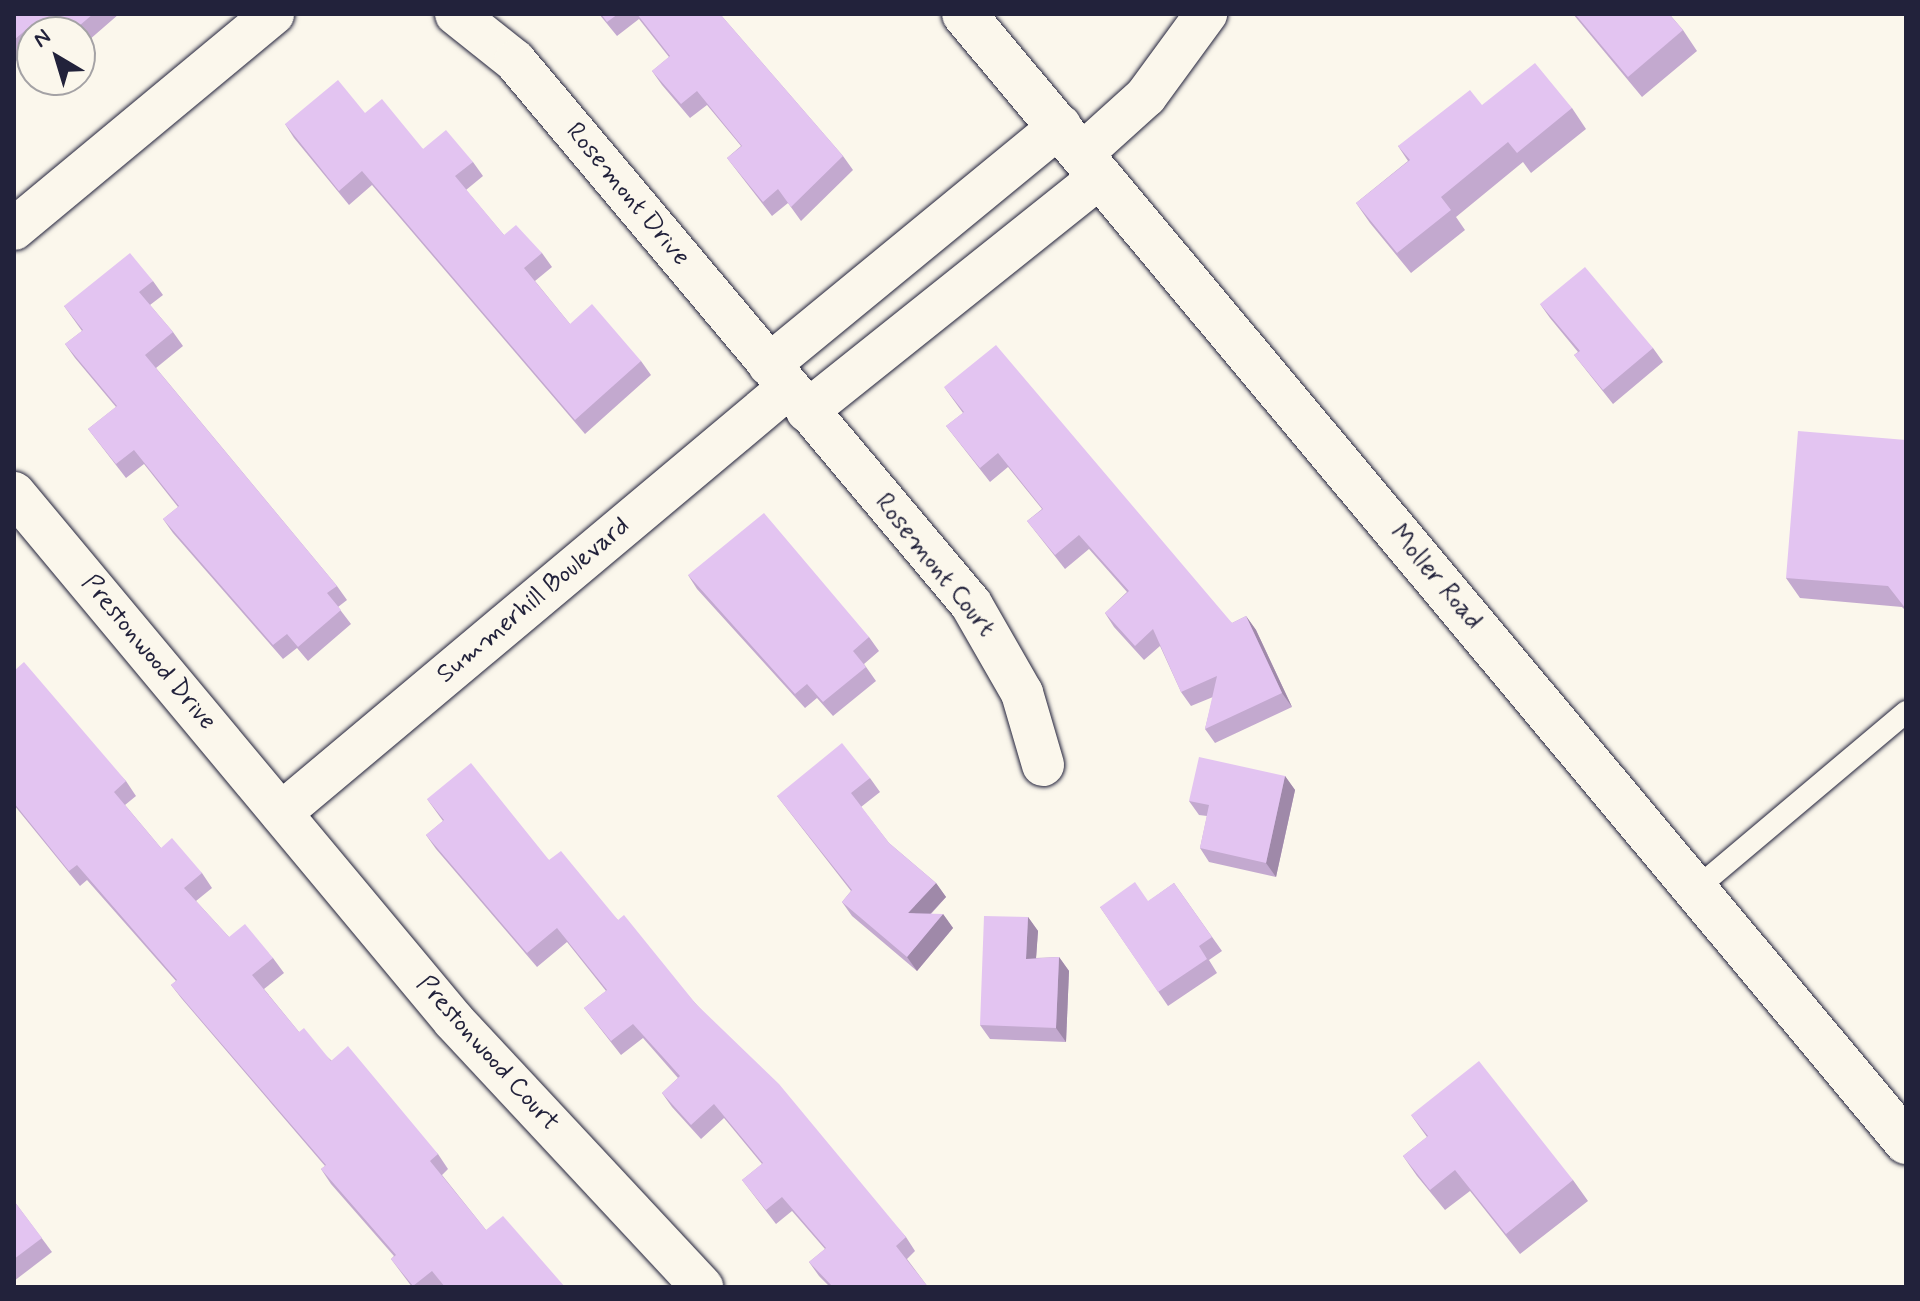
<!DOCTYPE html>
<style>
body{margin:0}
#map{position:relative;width:1920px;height:1301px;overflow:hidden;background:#fbf7ec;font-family:Mynerve,sans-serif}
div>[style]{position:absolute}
.roads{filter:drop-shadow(0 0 2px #22223b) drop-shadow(0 0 2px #22223b)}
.service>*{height:22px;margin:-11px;padding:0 11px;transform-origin:11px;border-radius:11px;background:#fbf7ec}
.minor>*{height:42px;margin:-21px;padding:0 21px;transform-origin:21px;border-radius:21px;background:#fbf7ec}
.tertiary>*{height:44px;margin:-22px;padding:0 22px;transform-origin:22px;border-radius:22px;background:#fbf7ec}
.wall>*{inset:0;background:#c3a9cf}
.shaded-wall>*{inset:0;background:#9f89a9}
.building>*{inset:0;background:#e3c4f1}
span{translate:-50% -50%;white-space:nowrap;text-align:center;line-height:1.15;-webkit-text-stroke:8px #fbf7ec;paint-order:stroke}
.street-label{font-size:26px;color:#22223b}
.frame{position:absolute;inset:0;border:16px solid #22223b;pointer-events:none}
.north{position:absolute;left:16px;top:16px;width:80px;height:80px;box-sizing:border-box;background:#fbf7ec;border:2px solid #a4a2a5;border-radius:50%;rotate:322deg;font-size:22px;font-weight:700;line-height:32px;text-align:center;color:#22223b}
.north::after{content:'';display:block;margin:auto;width:28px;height:36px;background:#22223b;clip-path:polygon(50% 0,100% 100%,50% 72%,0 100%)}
</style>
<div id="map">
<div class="roads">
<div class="service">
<i style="left:1697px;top:888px;width:273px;rotate:-40.1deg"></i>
</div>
<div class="minor">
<i style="left:456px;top:14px;width:75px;rotate:38.5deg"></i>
<i style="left:515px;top:61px;width:709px;rotate:49.98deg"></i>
<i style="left:971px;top:604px;width:103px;rotate:60.2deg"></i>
<i style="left:1022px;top:693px;width:75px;rotate:73.7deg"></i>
<i style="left:1083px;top:153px;width:85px;rotate:-42.1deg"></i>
<i style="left:1146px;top:96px;width:102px;rotate:-53.8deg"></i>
<i style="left:14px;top:229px;width:337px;rotate:-39.7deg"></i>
<i style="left:769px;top:365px;width:377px;rotate:-39.4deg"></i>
<i style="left:807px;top:411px;width:376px;rotate:-38.6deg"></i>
<i style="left:14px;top:493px;width:687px;rotate:50.19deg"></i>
<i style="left:454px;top:1021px;width:364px;rotate:47deg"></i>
<i style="left:281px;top:813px;width:662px;rotate:-39.97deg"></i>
</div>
<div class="tertiary">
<i style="left:964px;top:14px;width:1470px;rotate:50.13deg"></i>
</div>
</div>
<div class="wall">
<i style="clip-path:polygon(14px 14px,119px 14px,81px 47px,80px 32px,32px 32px,32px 47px,14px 63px)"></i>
<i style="clip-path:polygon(599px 14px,720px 14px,843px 156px,853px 170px,801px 221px,788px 203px,772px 216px,727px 158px,741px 146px,707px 105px,690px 118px,662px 85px,652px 71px,669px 57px,639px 19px,617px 36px)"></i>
<i style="clip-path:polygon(1573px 14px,1674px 14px,1671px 16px,1683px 30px,1697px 51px,1642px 97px)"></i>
<i style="clip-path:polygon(1482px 105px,1572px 108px,1586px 129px,1531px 173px,1523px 162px,1456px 217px,1465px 230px,1411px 273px,1370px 223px,1356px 203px,1408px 161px,1398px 146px)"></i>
<i style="clip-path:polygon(365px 113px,423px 149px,473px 162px,483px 176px,466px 190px,504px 235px,542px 253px,552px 267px,535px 281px,570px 324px,641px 361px,651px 375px,585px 434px,372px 185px,349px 205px,294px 138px,285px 124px)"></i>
<i style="clip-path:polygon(153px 281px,163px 295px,150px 305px,173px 332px,183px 346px,156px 368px,337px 586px,347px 600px,338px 607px,351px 624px,308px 661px,297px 648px,283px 659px,173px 533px,163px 519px,178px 507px,144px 464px,126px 478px,88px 429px,116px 407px,75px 358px,65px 344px,82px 331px,64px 306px)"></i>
<i style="clip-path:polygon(1540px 304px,1653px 348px,1663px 362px,1613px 404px,1574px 355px,1578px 352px,1550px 318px)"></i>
<i style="clip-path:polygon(944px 387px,1232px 623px,1246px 616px,1256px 630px,1292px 707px,1215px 743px,1205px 729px,1213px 697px,1191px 706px,1181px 692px,1160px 646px,1144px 660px,1114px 627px,1105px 613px,1127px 592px,1089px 549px,1065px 569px,1027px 521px,1042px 509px,1008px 467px,990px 482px,946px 426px,963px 413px)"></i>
<i style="clip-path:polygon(1906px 440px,1906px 611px,1902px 607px,1800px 598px,1786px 578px)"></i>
<i style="clip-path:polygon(688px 575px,869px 637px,879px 651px,864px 664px,876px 681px,833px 716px,817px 698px,805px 708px,697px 589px)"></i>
<i style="clip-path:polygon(14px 671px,126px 781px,136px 796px,125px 805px,161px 848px,202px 873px,212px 888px,196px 901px,229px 937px,273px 958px,284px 973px,264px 989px,299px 1032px,438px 1154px,448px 1169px,442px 1175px,486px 1230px,565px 1287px,444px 1287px,442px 1285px,440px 1287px,412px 1287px,391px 1259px,394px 1256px,331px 1184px,321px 1169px,325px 1166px,182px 999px,171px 985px,176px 981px,87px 880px,80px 886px,14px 805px)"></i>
<i style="clip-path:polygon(1285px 776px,1295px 790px,1276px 877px,1209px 862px,1200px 848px,1207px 816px,1199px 815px,1189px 801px)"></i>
<i style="clip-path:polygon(870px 778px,880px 792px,861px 807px,889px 843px,936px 883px,946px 897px,931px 914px,943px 914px,953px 928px,917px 971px,852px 916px,842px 902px,851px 891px,777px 796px)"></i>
<i style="clip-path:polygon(427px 799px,549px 860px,618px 920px,696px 1004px,906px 1237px,915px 1251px,907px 1259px,928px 1287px,830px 1287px,819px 1276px,809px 1262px,825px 1249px,792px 1211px,776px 1224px,742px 1180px,762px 1164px,724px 1118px,701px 1139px,672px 1107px,662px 1093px,678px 1078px,643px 1038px,621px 1055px,584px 1008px,606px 991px,567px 942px,537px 967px,436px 849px,426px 835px,443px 821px)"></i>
<i style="clip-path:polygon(1174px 883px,1222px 951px,1209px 960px,1217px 973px,1168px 1006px,1100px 907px,1149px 901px)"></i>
<i style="clip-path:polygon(1028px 917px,1038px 931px,1036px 958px,1059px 957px,1069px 971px,1066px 1042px,990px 1039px,980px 1025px)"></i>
<i style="clip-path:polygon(1411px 1115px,1573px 1180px,1588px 1201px,1520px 1254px,1470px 1191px,1445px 1210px,1417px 1176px,1403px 1156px,1427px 1137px)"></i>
<i style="clip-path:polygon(14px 1201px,52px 1252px,14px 1281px)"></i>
</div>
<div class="shaded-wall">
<i style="clip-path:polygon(1246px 616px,1256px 630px,1292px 707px,1282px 693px)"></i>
<i style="clip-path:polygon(1285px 776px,1295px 790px,1276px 877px,1266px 863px)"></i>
<i style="clip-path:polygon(936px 883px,946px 897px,918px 927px,908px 913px)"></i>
<i style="clip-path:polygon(943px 914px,953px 928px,917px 971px,907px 957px)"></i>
<i style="clip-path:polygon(1028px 917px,1038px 931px,1035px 973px,1026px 959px)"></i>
<i style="clip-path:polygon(1059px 957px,1069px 971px,1066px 1042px,1056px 1028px)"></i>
</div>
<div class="building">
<i style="clip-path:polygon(14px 14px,93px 14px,72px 32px,65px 25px,57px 32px,32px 32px,32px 33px,28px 28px,14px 40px)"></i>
<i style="clip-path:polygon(601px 14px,618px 14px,607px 22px)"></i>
<i style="clip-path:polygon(637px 14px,720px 14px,843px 156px,791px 207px,778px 189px,763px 202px,727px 158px,742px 146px,697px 91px,681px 104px,652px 71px,670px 56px)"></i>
<i style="clip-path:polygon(1575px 14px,1669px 14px,1683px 30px,1628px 77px)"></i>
<i style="clip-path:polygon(1535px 63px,1572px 108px,1517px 153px,1508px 142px,1441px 197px,1451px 210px,1397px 253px,1356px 203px,1410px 160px,1398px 146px,1470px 90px,1482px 105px)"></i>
<i style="clip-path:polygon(338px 80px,365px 113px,382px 99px,423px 149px,446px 130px,473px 162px,455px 176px,504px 235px,516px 225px,542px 253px,524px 268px,570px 324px,592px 304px,641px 361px,575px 420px,362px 171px,339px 191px,285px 124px)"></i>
<i style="clip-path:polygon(130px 253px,153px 281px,139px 292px,173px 332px,145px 355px,337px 586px,327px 593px,341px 610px,298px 647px,287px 634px,273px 645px,163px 519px,179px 506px,134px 450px,116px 464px,88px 429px,117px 406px,65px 344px,83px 330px,64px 306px)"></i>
<i style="clip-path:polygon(1585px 267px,1653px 348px,1603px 390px,1574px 355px,1580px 351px,1540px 304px)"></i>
<i style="clip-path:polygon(996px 345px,1232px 623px,1246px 616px,1282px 693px,1205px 729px,1217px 676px,1181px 692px,1153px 629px,1135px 646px,1105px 613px,1129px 591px,1079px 535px,1055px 555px,1027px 521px,1043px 509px,998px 453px,980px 468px,946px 426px,964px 412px,944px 387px)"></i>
<i style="clip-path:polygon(1798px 431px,1906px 440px,1906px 609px,1888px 586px,1786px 578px)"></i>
<i style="clip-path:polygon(764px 513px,869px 637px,853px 651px,866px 667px,823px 702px,807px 684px,795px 694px,688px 575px)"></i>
<i style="clip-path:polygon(24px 662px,126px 781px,114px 792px,161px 848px,172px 838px,202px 873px,184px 888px,229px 937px,245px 924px,273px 958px,252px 975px,299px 1032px,304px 1028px,331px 1061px,348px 1046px,438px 1154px,430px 1161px,486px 1230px,503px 1216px,565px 1287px,445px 1287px,432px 1271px,413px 1286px,391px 1259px,396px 1255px,321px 1169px,326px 1165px,171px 985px,177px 980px,77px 865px,69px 871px,14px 803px,14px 671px)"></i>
<i style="clip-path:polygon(842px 743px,870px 778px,851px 793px,889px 843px,936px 883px,908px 913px,943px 914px,907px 957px,842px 902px,852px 890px,777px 796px)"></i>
<i style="clip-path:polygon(1199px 757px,1285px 776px,1266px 863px,1200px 848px,1209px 805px,1189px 801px)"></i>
<i style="clip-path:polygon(471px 763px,549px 860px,561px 851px,618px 920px,624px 915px,696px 1004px,779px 1084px,906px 1237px,896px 1246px,928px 1287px,833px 1287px,809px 1262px,826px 1248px,782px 1197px,766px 1210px,742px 1180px,763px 1163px,714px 1104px,691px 1125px,662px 1093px,680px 1076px,633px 1024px,611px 1041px,584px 1008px,607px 990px,557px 928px,527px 953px,426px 835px,444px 820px,427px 799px)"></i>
<i style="clip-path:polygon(1135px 882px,1148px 901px,1174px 883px,1212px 937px,1199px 946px,1207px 959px,1158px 992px,1100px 907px)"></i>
<i style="clip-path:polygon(984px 916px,1028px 917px,1026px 959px,1059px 957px,1056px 1028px,980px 1025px)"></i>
<i style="clip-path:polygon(1479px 1061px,1573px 1180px,1506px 1234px,1455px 1170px,1430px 1190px,1403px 1156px,1428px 1136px,1411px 1115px)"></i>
<i style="clip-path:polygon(14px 1201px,42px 1238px,14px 1259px)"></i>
</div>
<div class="street-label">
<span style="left:627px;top:195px;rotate:50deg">Rosemont Drive</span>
<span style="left:934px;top:566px;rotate:51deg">Rosemont Court</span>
<span style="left:1435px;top:578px;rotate:50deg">Moller Road</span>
<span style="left:534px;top:601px;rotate:-40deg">Summerhill Boulevard</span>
<span style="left:148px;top:653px;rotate:50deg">Prestonwood Drive</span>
<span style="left:487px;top:1054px;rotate:48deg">Prestonwood Court</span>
</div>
<div class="frame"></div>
<div class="north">N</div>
</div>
